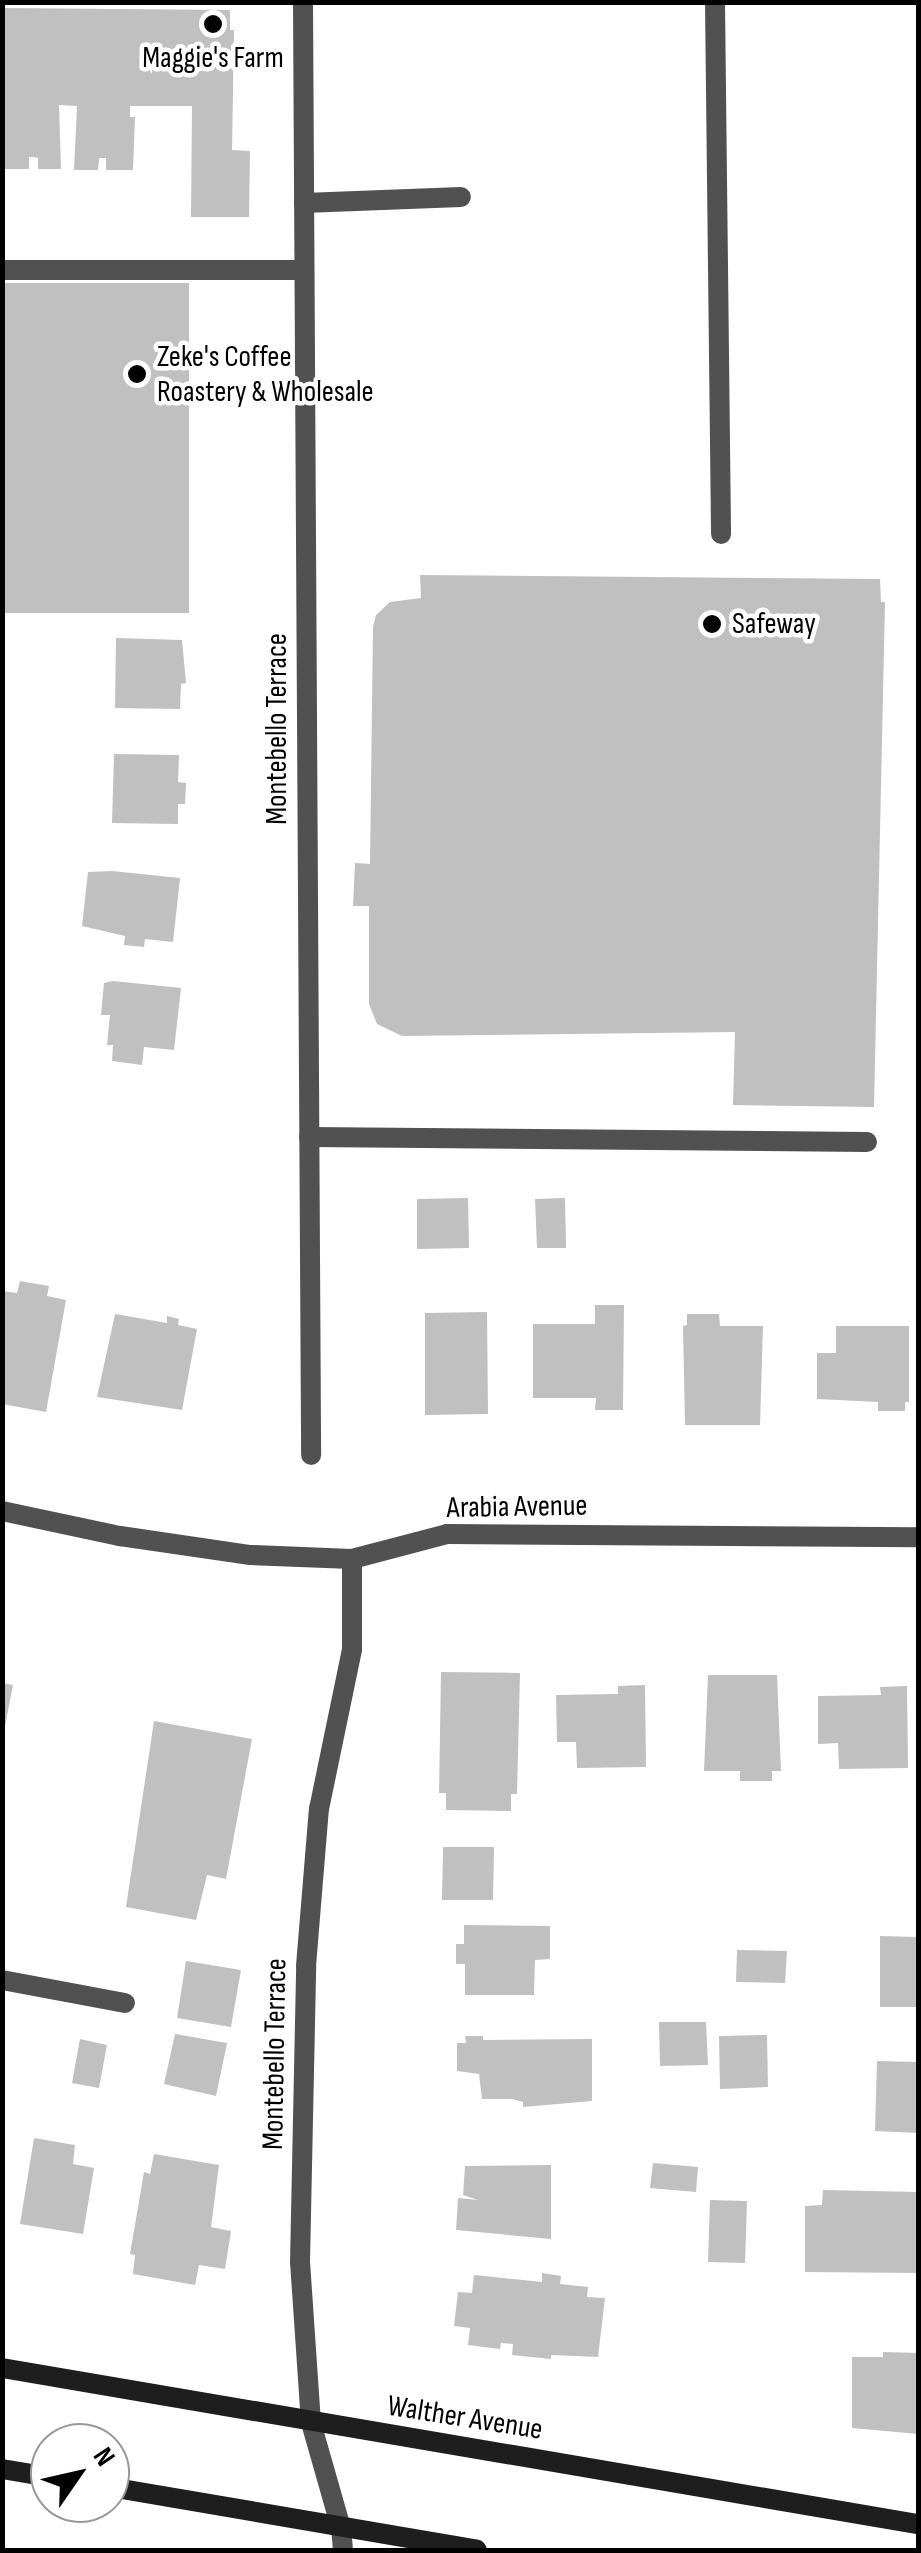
<!DOCTYPE html>
<style>
body{margin:0}
#map{position:relative;width:921px;height:2553px;overflow:hidden;background:#fff;font-family:"Sofia Sans Condensed",sans-serif}
div>[style]{position:absolute}
.building>*{inset:0;background:#c0c0c0}
.service>*{height:20px;margin:-10px;padding:0 10px;transform-origin:10px;border-radius:10px;background:#515151}
.minor>*{height:20px;margin:-10px;padding:0 10px;transform-origin:10px;border-radius:10px;background:#515151}
.secondary>*{height:20px;margin:-10px;padding:0 10px;transform-origin:10px;border-radius:10px;background:#1e1e1e}
.dots>*{width:28px;height:28px;translate:-50% -50%;box-sizing:border-box;border:5px solid #fff;border-radius:50%}
span{translate:-50% -50%;white-space:nowrap;text-align:center;line-height:1.15;-webkit-text-stroke:9px #fff;paint-order:stroke}
.poi-label{font-size:30px;color:#000}
.left{translate:0 -50%;text-align:left}
.street-label{font-size:30px;color:#000}
.frame{position:absolute;inset:0;border:5px solid #000;pointer-events:none}
.north{position:absolute;left:30px;top:2423px;width:100px;height:100px;box-sizing:border-box;background:#fff;border:2px solid #999;border-radius:50%;rotate:56deg;font-size:28px;font-weight:700;line-height:40px;text-align:center;color:#000}
.north::after{content:'';display:block;margin:auto;width:35px;height:45px;background:#000;clip-path:polygon(50% 0,100% 100%,50% 72%,0 100%)}
</style>
<div id="map">
<div class="building">
<i style="clip-path:polygon(2px 8px,230px 10px,230px 30px,234px 30px,232px 150px,250px 151px,249px 217px,191px 217px,192px 106px,130px 106px,130px 117px,135px 117px,133px 170px,106px 170px,106px 158px,99px 158px,98px 170px,74px 170px,77px 106px,59px 105px,61px 169px,38px 169px,38px 158px,33px 157px,29px 157px,29px 169px,4px 169px)"></i>
<i style="clip-path:polygon(2px 283px,189px 283px,189px 613px,2px 613px)"></i>
<i style="clip-path:polygon(420px 575px,880px 579px,881px 602px,885px 602px,874px 1107px,733px 1105px,735px 1032px,402px 1036px,377px 1024px,369px 1004px,369px 906px,353px 906px,355px 863px,370px 864px,373px 627px,376px 615px,390px 602px,421px 598px)"></i>
<i style="clip-path:polygon(116px 638px,182px 640px,186px 683px,181px 684px,180px 709px,115px 708px)"></i>
<i style="clip-path:polygon(114px 754px,179px 755px,178px 782px,186px 783px,185px 804px,178px 804px,178px 824px,112px 823px)"></i>
<i style="clip-path:polygon(112px 871px,180px 878px,173px 942px,145px 939px,144px 947px,124px 945px,125px 936px,82px 926px,88px 872px)"></i>
<i style="clip-path:polygon(113px 981px,181px 988px,174px 1050px,144px 1047px,142px 1065px,112px 1061px,113px 1045px,107px 1045px,110px 1015px,101px 1015px,104px 983px)"></i>
<i style="clip-path:polygon(468px 1198px,469px 1248px,417px 1249px,417px 1199px)"></i>
<i style="clip-path:polygon(565px 1198px,566px 1248px,537px 1248px,535px 1199px)"></i>
<i style="clip-path:polygon(20px 1281px,49px 1286px,47px 1296px,66px 1300px,46px 1412px,2px 1404px,2px 1291px,17px 1293px)"></i>
<i style="clip-path:polygon(595px 1305px,624px 1305px,623px 1410px,595px 1410px,596px 1398px,533px 1398px,533px 1324px,595px 1324px)"></i>
<i style="clip-path:polygon(487px 1312px,488px 1414px,425px 1415px,425px 1313px)"></i>
<i style="clip-path:polygon(115px 1314px,167px 1323px,167px 1316px,179px 1319px,178px 1325px,197px 1329px,182px 1410px,97px 1397px)"></i>
<i style="clip-path:polygon(687px 1314px,719px 1314px,720px 1326px,763px 1326px,760px 1425px,685px 1425px,683px 1326px,687px 1325px)"></i>
<i style="clip-path:polygon(836px 1326px,909px 1326px,909px 1402px,905px 1402px,905px 1411px,878px 1411px,878px 1402px,817px 1399px,817px 1353px,836px 1353px)"></i>
<i style="clip-path:polygon(441px 1672px,520px 1673px,517px 1794px,511px 1794px,511px 1811px,446px 1810px,446px 1793px,439px 1793px)"></i>
<i style="clip-path:polygon(708px 1675px,777px 1675px,781px 1771px,772px 1771px,772px 1781px,740px 1781px,740px 1771px,704px 1771px)"></i>
<i style="clip-path:polygon(2px 1683px,13px 1685px,4px 1731px,2px 1730px)"></i>
<i style="clip-path:polygon(645px 1685px,646px 1767px,577px 1768px,576px 1742px,557px 1742px,556px 1695px,618px 1694px,618px 1686px)"></i>
<i style="clip-path:polygon(907px 1686px,908px 1768px,839px 1769px,838px 1743px,818px 1744px,818px 1696px,881px 1695px,880px 1687px)"></i>
<i style="clip-path:polygon(154px 1721px,252px 1739px,226px 1879px,207px 1875px,196px 1920px,126px 1907px)"></i>
<i style="clip-path:polygon(443px 1847px,494px 1847px,493px 1900px,442px 1900px)"></i>
<i style="clip-path:polygon(464px 1925px,550px 1926px,550px 1959px,535px 1960px,534px 1995px,465px 1995px,465px 1964px,456px 1964px,456px 1944px,464px 1944px)"></i>
<i style="clip-path:polygon(880px 1936px,918px 1937px,918px 2007px,880px 2007px)"></i>
<i style="clip-path:polygon(737px 1950px,787px 1951px,785px 1983px,736px 1982px)"></i>
<i style="clip-path:polygon(186px 1961px,241px 1970px,231px 2027px,177px 2018px)"></i>
<i style="clip-path:polygon(659px 2022px,706px 2022px,708px 2065px,660px 2066px)"></i>
<i style="clip-path:polygon(175px 2034px,227px 2043px,216px 2096px,164px 2084px)"></i>
<i style="clip-path:polygon(767px 2035px,768px 2087px,720px 2089px,719px 2036px)"></i>
<i style="clip-path:polygon(465px 2036px,483px 2036px,483px 2040px,592px 2039px,592px 2101px,523px 2107px,523px 2102px,512px 2099px,482px 2099px,479px 2074px,457px 2071px,457px 2043px,466px 2043px)"></i>
<i style="clip-path:polygon(80px 2039px,107px 2045px,99px 2088px,72px 2083px)"></i>
<i style="clip-path:polygon(877px 2061px,918px 2062px,918px 2133px,875px 2131px)"></i>
<i style="clip-path:polygon(34px 2138px,75px 2145px,73px 2164px,94px 2168px,83px 2234px,20px 2224px)"></i>
<i style="clip-path:polygon(154px 2154px,219px 2165px,211px 2227px,231px 2231px,225px 2269px,199px 2265px,195px 2285px,133px 2274px,135px 2255px,130px 2254px,144px 2172px,150px 2174px)"></i>
<i style="clip-path:polygon(653px 2163px,698px 2167px,696px 2192px,650px 2188px)"></i>
<i style="clip-path:polygon(551px 2165px,551px 2239px,456px 2230px,458px 2198px,478px 2200px,463px 2195px,465px 2166px)"></i>
<i style="clip-path:polygon(823px 2190px,918px 2192px,918px 2273px,805px 2272px,805px 2206px,822px 2205px)"></i>
<i style="clip-path:polygon(710px 2200px,747px 2201px,745px 2263px,708px 2262px)"></i>
<i style="clip-path:polygon(542px 2273px,561px 2276px,560px 2284px,588px 2287px,587px 2297px,605px 2298px,598px 2357px,551px 2355px,551px 2359px,512px 2355px,513px 2344px,501px 2343px,500px 2349px,468px 2345px,470px 2328px,454px 2326px,458px 2292px,472px 2293px,474px 2275px,542px 2282px)"></i>
<i style="clip-path:polygon(883px 2352px,918px 2353px,918px 2434px,852px 2428px,852px 2357px,883px 2357px)"></i>
</div>
<div class="service">
<i style="left:715px;top:2px;width:532px;rotate:89.35deg"></i>
<i style="left:304px;top:203px;width:157px;rotate:-2.2deg"></i>
<i style="left:2px;top:270px;width:302px"></i>
<i style="left:309px;top:1137px;width:558px;rotate:0.51deg"></i>
<i style="left:2px;top:1980px;width:125px;rotate:10.6deg"></i>
</div>
<div class="minor">
<i style="left:303px;top:2px;width:1453px;rotate:89.68deg"></i>
<i style="left:2px;top:1511px;width:121px;rotate:12deg"></i>
<i style="left:120px;top:1536px;width:132px;rotate:8.3deg"></i>
<i style="left:251px;top:1555px;width:101px;rotate:2.3deg"></i>
<i style="left:352px;top:1559px;width:98px;rotate:-14.7deg"></i>
<i style="left:447px;top:1534px;width:471px;rotate:0.4deg"></i>
<i style="left:343px;top:2550px;width:22px;rotate:-95deg"></i>
<i style="left:341px;top:2528px;width:109px;rotate:-105.9deg"></i>
<i style="left:311px;top:2423px;width:161px;rotate:-93.9deg"></i>
<i style="left:300px;top:2262px;width:296px;rotate:-88.8deg"></i>
<i style="left:306px;top:1966px;width:158px;rotate:-85.3deg"></i>
<i style="left:319px;top:1809px;width:163px;rotate:-78.3deg"></i>
<i style="left:352px;top:1649px;width:90px;rotate:-90deg"></i>
</div>
<div class="secondary">
<i style="left:2px;top:2368px;width:929px;rotate:9.67deg"></i>
<i style="left:2px;top:2469px;width:49px;rotate:9.5deg"></i>
<i style="left:110px;top:2487px;width:372px;rotate:9.7deg"></i>
</div>
<div class="dots">
<i style="left:213px;top:24px;background:#000"></i>
<i style="left:137px;top:374px;background:#000"></i>
<i style="left:712px;top:624px;background:#000"></i>
</div>
<div class="poi-label">
<span style="left:213px;top:58px">Maggie's Farm</span>
<span class="left" style="left:157px;top:374px">Zeke's Coffee<br>Roastery &amp; Wholesale</span>
<span class="left" style="left:732px;top:624px">Safeway</span>
</div>
<div class="street-label">
<span style="left:277px;top:729px;rotate:-90deg">Montebello Terrace</span>
<span style="left:517px;top:1507px;rotate:-1deg">Arabia Avenue</span>
<span style="left:275px;top:2054px;rotate:-89deg">Montebello Terrace</span>
<span style="left:465px;top:2418px;rotate:9deg">Walther Avenue</span>
</div>
<div class="frame"></div>
<div class="north">N</div>
</div>
